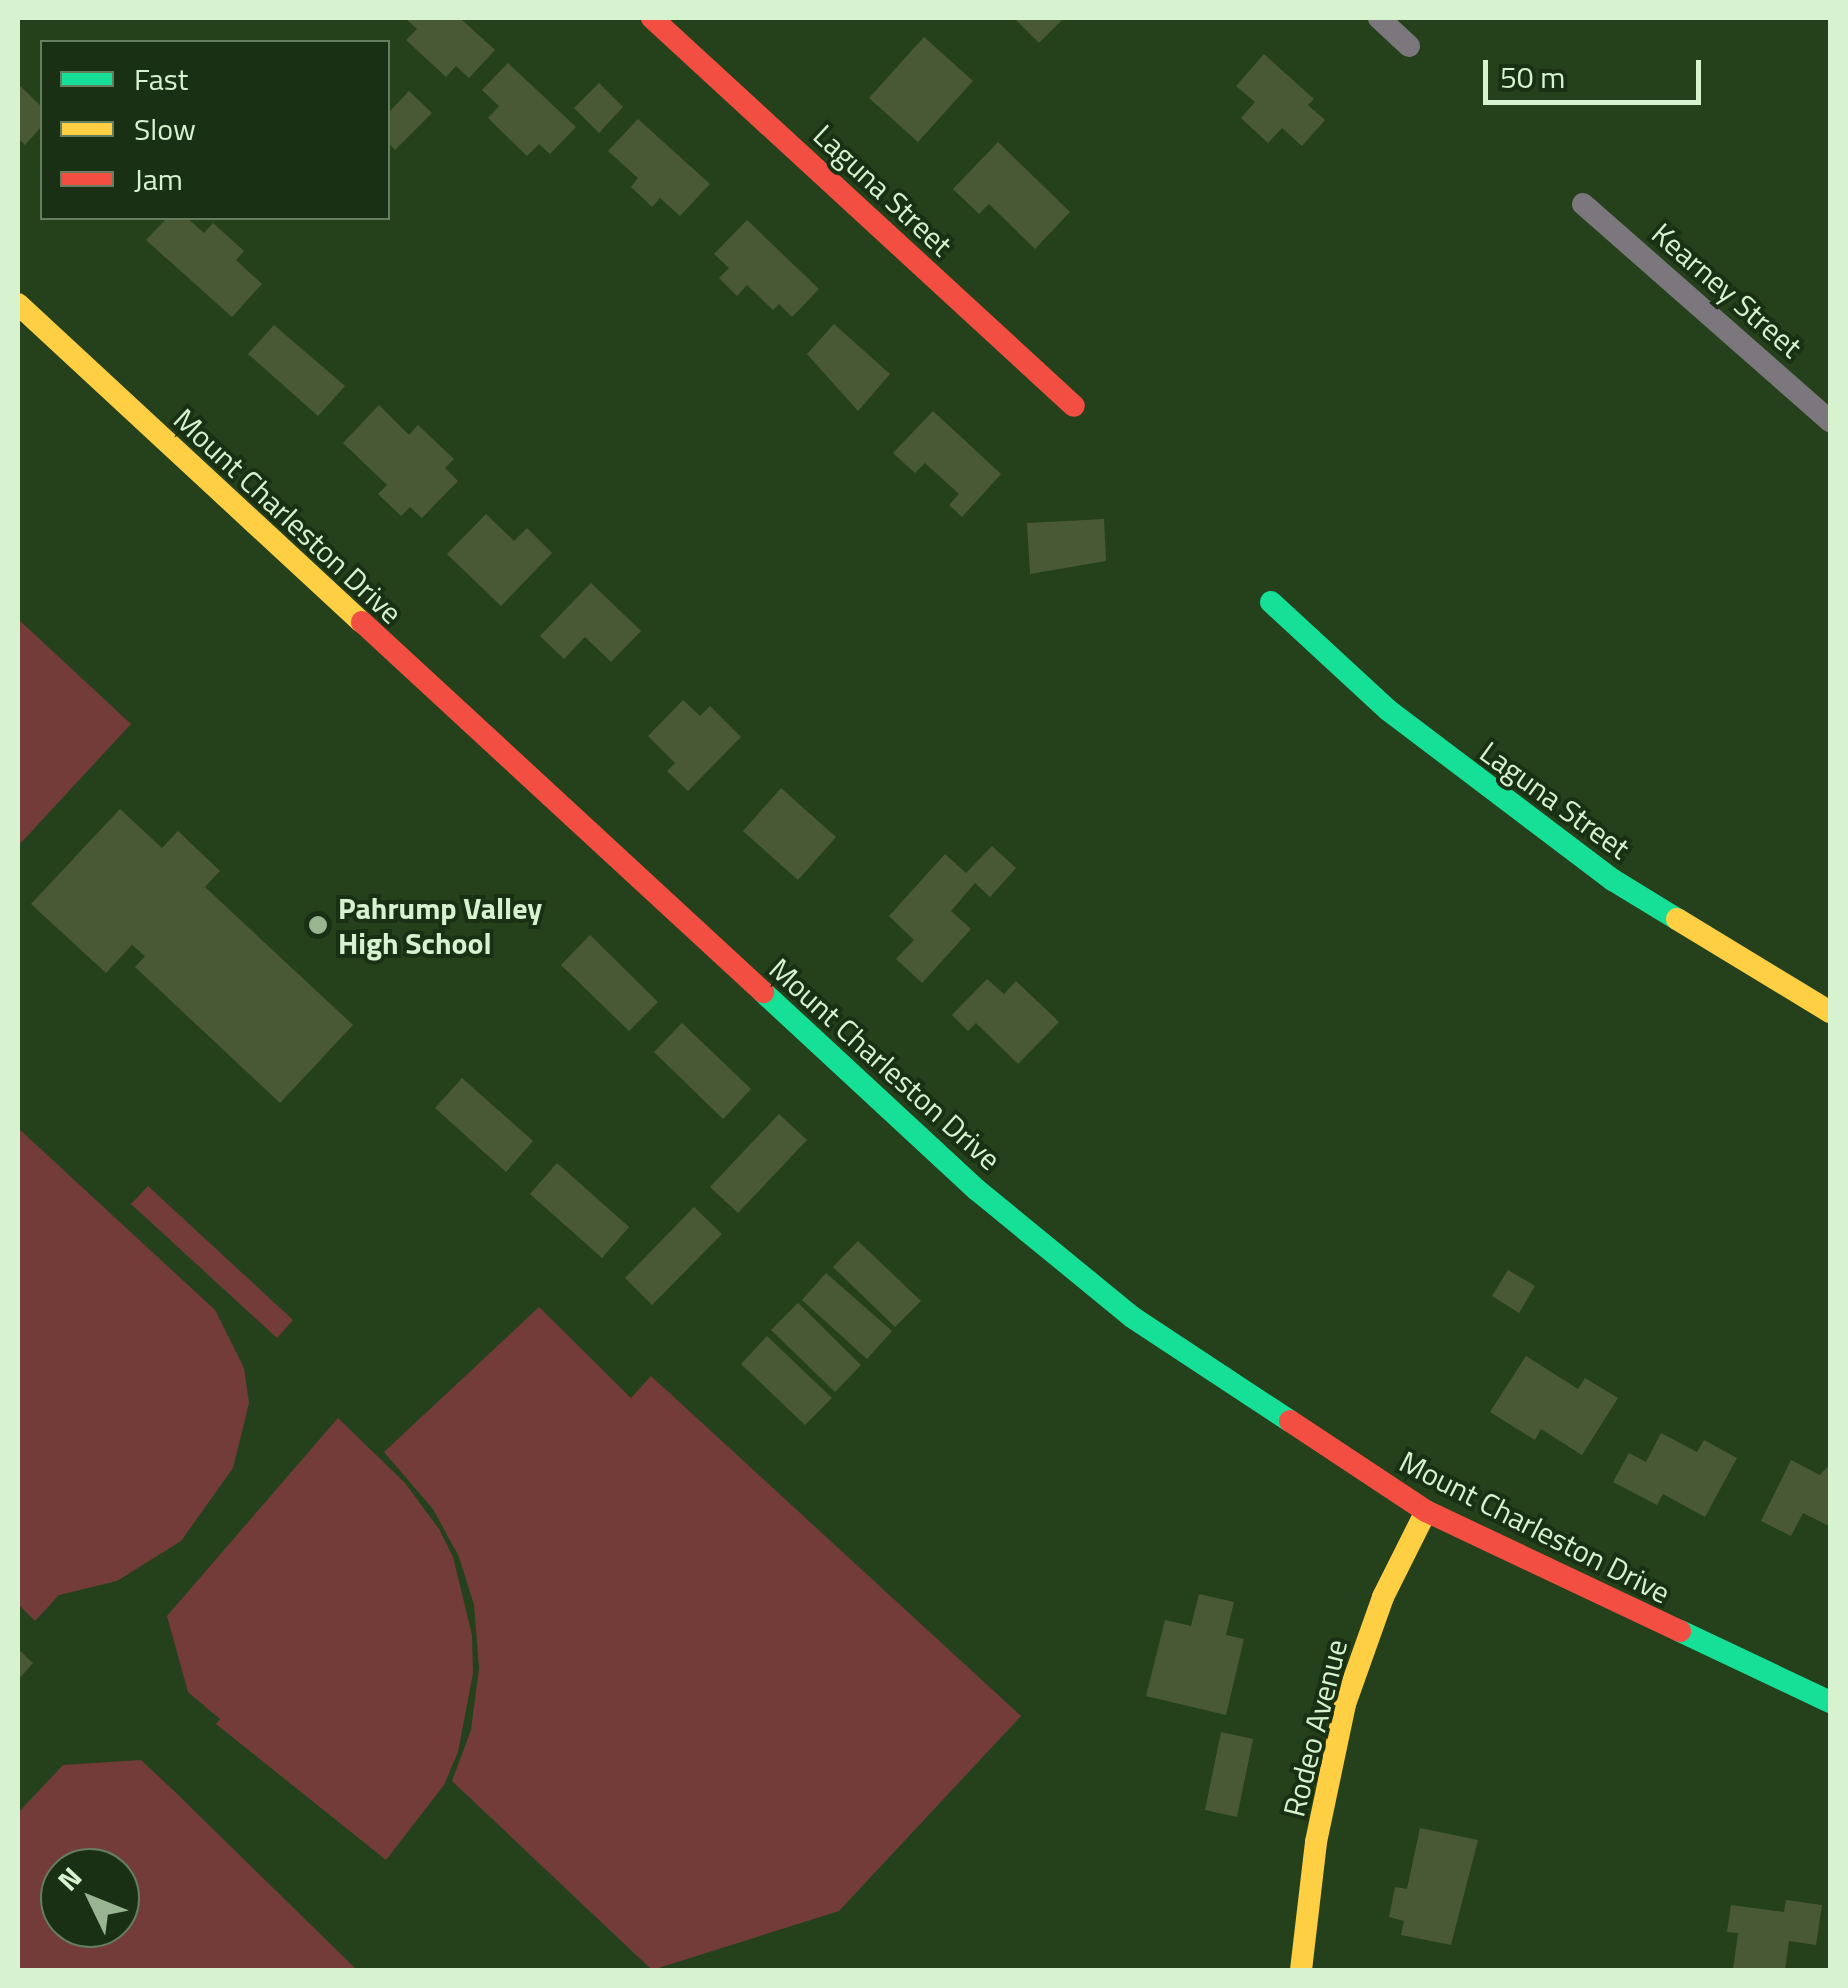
<!DOCTYPE html>
<style>
body{margin:0}
#map{position:relative;width:1848px;height:1988px;overflow:hidden;background:#25411b;font-family:"Titillium Web",sans-serif}
div>[style]{position:absolute}
.green>*{inset:0;background:#733c39}
.building>*{inset:0;background:#495935}
.street>*{height:22px;margin:-11px;padding:0 11px;transform-origin:11px;border-radius:11px;background:#7c777d}
.fast>*{height:22px;margin:-11px;padding:0 11px;transform-origin:11px;border-radius:11px;background:#16e098}
.slow>*{height:22px;margin:-11px;padding:0 11px;transform-origin:11px;border-radius:11px;background:#ffcf43}
.jam>*{height:22px;margin:-11px;padding:0 11px;transform-origin:11px;border-radius:11px;background:#f24e42}
.dots>*{width:28px;height:28px;translate:-50% -50%;box-sizing:border-box;border:5px solid #1a3014;border-radius:50%}
span{translate:-50% -50%;white-space:nowrap;text-align:center;line-height:1.15;-webkit-text-stroke:8px #1a3014;paint-order:stroke}
.street-label{font-size:30px;color:#d6f2cf}
.poi-label{font-size:30px;color:#d6f2cf;font-weight:700}
.left{translate:0 -50%;text-align:left}
.frame{position:absolute;inset:0;border:20px solid #d6f2cf;pointer-events:none}
.legend{position:absolute;left:40px;top:40px;width:350px;height:180px;box-sizing:border-box;background:#1a3014;border:2px solid #657e5f;margin:0;padding:12px 18px;list-style:none;font-size:30px;color:#d6f2cf}
.legend li{display:flex;align-items:center;gap:20px;height:50px}
.legend b{width:50px;border:2px solid #657e5f}
.north{position:absolute;left:40px;top:1848px;width:100px;height:100px;box-sizing:border-box;background:#1a3014;border:2px solid #657e5f;border-radius:50%;rotate:313deg;font-size:28px;font-weight:700;line-height:40px;text-align:center;color:#d6f2cf}
.north::after{content:'';display:block;margin:auto;width:35px;height:45px;background:#98b490;clip-path:polygon(50% 0,100% 100%,50% 72%,0 100%)}
.scale{position:absolute;left:1483px;top:60px;width:218px;height:45px;box-sizing:border-box;border:5px solid #d6f2cf;border-top:0;padding-left:12px;font-size:30px;line-height:35px;white-space:nowrap;color:#d6f2cf;-webkit-text-stroke:8px #1a3014;paint-order:stroke}
</style>
<div id="map">
<div class="green">
<i style="clip-path:polygon(18px 619px,131px 724px,18px 846px)"></i>
<i style="clip-path:polygon(18px 1128px,215px 1310px,244px 1368px,249px 1403px,233px 1468px,181px 1541px,117px 1581px,59px 1595px,35px 1621px,18px 1604px)"></i>
<i style="clip-path:polygon(148px 1186px,293px 1320px,277px 1338px,131px 1204px)"></i>
<i style="clip-path:polygon(539px 1307px,631px 1398px,651px 1376px,1021px 1716px,839px 1911px,652px 1970px,452px 1781px,471px 1730px,479px 1668px,474px 1605px,459px 1557px,433px 1509px,384px 1452px)"></i>
<i style="clip-path:polygon(338px 1418px,405px 1483px,439px 1529px,453px 1557px,472px 1635px,473px 1673px,458px 1752px,444px 1785px,386px 1860px,216px 1724px,220px 1719px,188px 1692px,167px 1616px)"></i>
<i style="clip-path:polygon(evenodd,141px 1760px,173px 1790px,357px 1970px,18px 1970px,18px 1813px,63px 1765px,141px 1760px,60px 1868px,120px 1868px,120px 1928px,60px 1928px,60px 1868px)"></i>
</div>
<div class="building">
<i style="clip-path:polygon(405px 18px,460px 18px,495px 50px,469px 78px,456px 66px,446px 77px,406px 40px,417px 29px)"></i>
<i style="clip-path:polygon(1014px 18px,1064px 18px,1039px 43px)"></i>
<i style="clip-path:polygon(924px 37px,973px 81px,918px 142px,869px 98px)"></i>
<i style="clip-path:polygon(1264px 54px,1314px 99px,1308px 105px,1325px 120px,1302px 146px,1282px 128px,1268px 143px,1241px 118px,1255px 102px,1236px 86px)"></i>
<i style="clip-path:polygon(508px 63px,576px 127px,550px 154px,539px 144px,527px 156px,488px 118px,499px 106px,482px 90px)"></i>
<i style="clip-path:polygon(599px 83px,623px 107px,599px 133px,574px 108px)"></i>
<i style="clip-path:polygon(18px 84px,42px 107px,42px 126px,25px 145px,18px 138px)"></i>
<i style="clip-path:polygon(409px 91px,432px 113px,395px 150px,388px 143px,388px 113px)"></i>
<i style="clip-path:polygon(638px 119px,710px 184px,680px 216px,660px 198px,652px 207px,631px 187px,638px 178px,608px 151px)"></i>
<i style="clip-path:polygon(998px 142px,1070px 212px,1035px 249px,989px 204px,979px 214px,953px 189px)"></i>
<i style="clip-path:polygon(167px 218px,187px 218px,204px 233px,213px 223px,244px 251px,236px 260px,262px 284px,232px 317px,146px 240px)"></i>
<i style="clip-path:polygon(747px 220px,819px 289px,792px 317px,779px 304px,773px 310px,747px 285px,737px 296px,719px 278px,729px 268px,714px 254px)"></i>
<i style="clip-path:polygon(834px 324px,890px 374px,858px 411px,807px 354px)"></i>
<i style="clip-path:polygon(274px 325px,345px 386px,318px 416px,248px 354px)"></i>
<i style="clip-path:polygon(379px 405px,409px 435px,418px 425px,454px 459px,445px 468px,458px 481px,422px 518px,410px 507px,401px 516px,378px 494px,387px 485px,343px 443px)"></i>
<i style="clip-path:polygon(933px 411px,1001px 474px,962px 517px,949px 505px,959px 494px,925px 463px,915px 473px,893px 453px)"></i>
<i style="clip-path:polygon(486px 514px,514px 541px,527px 528px,552px 553px,501px 606px,447px 554px)"></i>
<i style="clip-path:polygon(1104px 519px,1106px 561px,1030px 574px,1027px 523px)"></i>
<i style="clip-path:polygon(591px 583px,641px 631px,611px 662px,585px 637px,564px 659px,540px 636px)"></i>
<i style="clip-path:polygon(683px 700px,700px 716px,710px 706px,741px 737px,688px 791px,667px 771px,675px 763px,648px 736px)"></i>
<i style="clip-path:polygon(781px 788px,836px 837px,798px 880px,743px 831px)"></i>
<i style="clip-path:polygon(120px 809px,162px 848px,178px 831px,220px 871px,205px 887px,353px 1025px,280px 1103px,135px 967px,145px 956px,132px 945px,106px 973px,31px 904px)"></i>
<i style="clip-path:polygon(992px 846px,1016px 868px,990px 897px,975px 883px,951px 911px,971px 929px,922px 983px,896px 959px,914px 940px,889px 916px,945px 854px,966px 873px)"></i>
<i style="clip-path:polygon(590px 935px,658px 1002px,629px 1031px,561px 965px)"></i>
<i style="clip-path:polygon(987px 979px,1004px 994px,1016px 981px,1059px 1022px,1018px 1064px,976px 1023px,968px 1031px,952px 1015px)"></i>
<i style="clip-path:polygon(682px 1023px,751px 1089px,723px 1119px,654px 1052px)"></i>
<i style="clip-path:polygon(462px 1078px,533px 1141px,506px 1172px,435px 1108px)"></i>
<i style="clip-path:polygon(779px 1114px,807px 1140px,738px 1213px,710px 1187px)"></i>
<i style="clip-path:polygon(557px 1163px,629px 1227px,602px 1258px,530px 1194px)"></i>
<i style="clip-path:polygon(694px 1207px,722px 1234px,652px 1305px,625px 1278px)"></i>
<i style="clip-path:polygon(858px 1241px,921px 1301px,895px 1327px,833px 1267px)"></i>
<i style="clip-path:polygon(1508px 1270px,1535px 1286px,1519px 1313px,1492px 1296px)"></i>
<i style="clip-path:polygon(826px 1273px,892px 1331px,867px 1359px,802px 1300px)"></i>
<i style="clip-path:polygon(798px 1303px,861px 1365px,835px 1392px,771px 1330px)"></i>
<i style="clip-path:polygon(767px 1336px,832px 1398px,805px 1425px,741px 1364px)"></i>
<i style="clip-path:polygon(1526px 1356px,1578px 1389px,1585px 1378px,1618px 1398px,1582px 1455px,1541px 1429px,1535px 1440px,1490px 1412px)"></i>
<i style="clip-path:polygon(1661px 1433px,1697px 1452px,1704px 1440px,1737px 1458px,1705px 1517px,1663px 1494px,1657px 1505px,1613px 1482px,1629px 1453px,1646px 1462px)"></i>
<i style="clip-path:polygon(1791px 1460px,1820px 1475px,1830px 1464px,1829px 1526px,1803px 1513px,1791px 1536px,1761px 1521px)"></i>
<i style="clip-path:polygon(1199px 1594px,1234px 1602px,1226px 1635px,1244px 1639px,1226px 1715px,1146px 1696px,1165px 1620px,1191px 1626px)"></i>
<i style="clip-path:polygon(18px 1649px,33px 1663px,18px 1680px)"></i>
<i style="clip-path:polygon(1221px 1732px,1253px 1739px,1237px 1817px,1205px 1810px)"></i>
<i style="clip-path:polygon(1420px 1828px,1478px 1840px,1451px 1945px,1401px 1935px,1404px 1921px,1389px 1917px,1395px 1887px,1407px 1889px)"></i>
<i style="clip-path:polygon(1786px 1900px,1822px 1905px,1816px 1945px,1789px 1941px,1785px 1970px,1733px 1970px,1738px 1933px,1727px 1932px,1731px 1905px,1784px 1912px)"></i>
</div>
<div class="street">
<i style="left:1379px;top:18px;width:41px;rotate:43deg"></i>
<i style="left:1583px;top:204px;width:329px;rotate:41.3deg"></i>
</div>
<div class="fast">
<i style="left:1271px;top:602px;width:159px;rotate:42.7deg"></i>
<i style="left:1388px;top:710px;width:282px;rotate:37.1deg"></i>
<i style="left:1613px;top:880px;width:75px;rotate:31.4deg"></i>
<i style="left:763px;top:992px;width:292px;rotate:42.8deg"></i>
<i style="left:977px;top:1190px;width:200px;rotate:39.3deg"></i>
<i style="left:1132px;top:1317px;width:189px;rotate:33.4deg"></i>
<i style="left:1680px;top:1631px;width:166px;rotate:25.3deg"></i>
</div>
<div class="slow">
<i style="left:18px;top:304px;width:468px;rotate:42.8deg"></i>
<i style="left:1677px;top:919px;width:179px;rotate:31.3deg"></i>
<i style="left:1301px;top:1970px;width:129px;rotate:-83.3deg"></i>
<i style="left:1316px;top:1842px;width:141px;rotate:-78.1deg"></i>
<i style="left:1345px;top:1704px;width:114px;rotate:-70.4deg"></i>
<i style="left:1383px;top:1597px;width:96px;rotate:-63.4deg"></i>
</div>
<div class="jam">
<i style="left:652px;top:18px;width:573px;rotate:42.6deg"></i>
<i style="left:362px;top:622px;width:546px;rotate:42.7deg"></i>
<i style="left:1290px;top:1421px;width:163px;rotate:33.5deg"></i>
<i style="left:1426px;top:1511px;width:281px;rotate:25.3deg"></i>
</div>
<div class="dots">
<i style="left:318px;top:925px;background:#98b490"></i>
</div>
<div class="street-label">
<span style="left:883px;top:190px;rotate:43deg">Laguna Street</span>
<span style="left:1727px;top:290px;rotate:41deg">Kearney Street</span>
<span style="left:288px;top:516px;rotate:43deg">Mount Charleston Drive</span>
<span style="left:1555px;top:800px;rotate:36deg">Laguna Street</span>
<span style="left:885px;top:1064px;rotate:42deg">Mount Charleston Drive</span>
<span style="left:1535px;top:1527px;rotate:27deg">Mount Charleston Drive</span>
<span style="left:1315px;top:1728px;rotate:-76deg">Rodeo Avenue</span>
</div>
<div class="poi-label">
<span class="left" style="left:338px;top:925px">Pahrump Valley<br>High School</span>
</div>
<div class="frame"></div>
<ul class="legend">
<li><b style="height:12px;background:#16e098"></b>Fast</li>
<li><b style="height:12px;background:#ffcf43"></b>Slow</li>
<li><b style="height:12px;background:#f24e42"></b>Jam</li>
</ul>
<div class="north">N</div>
<div class="scale">50 m</div>
</div>
